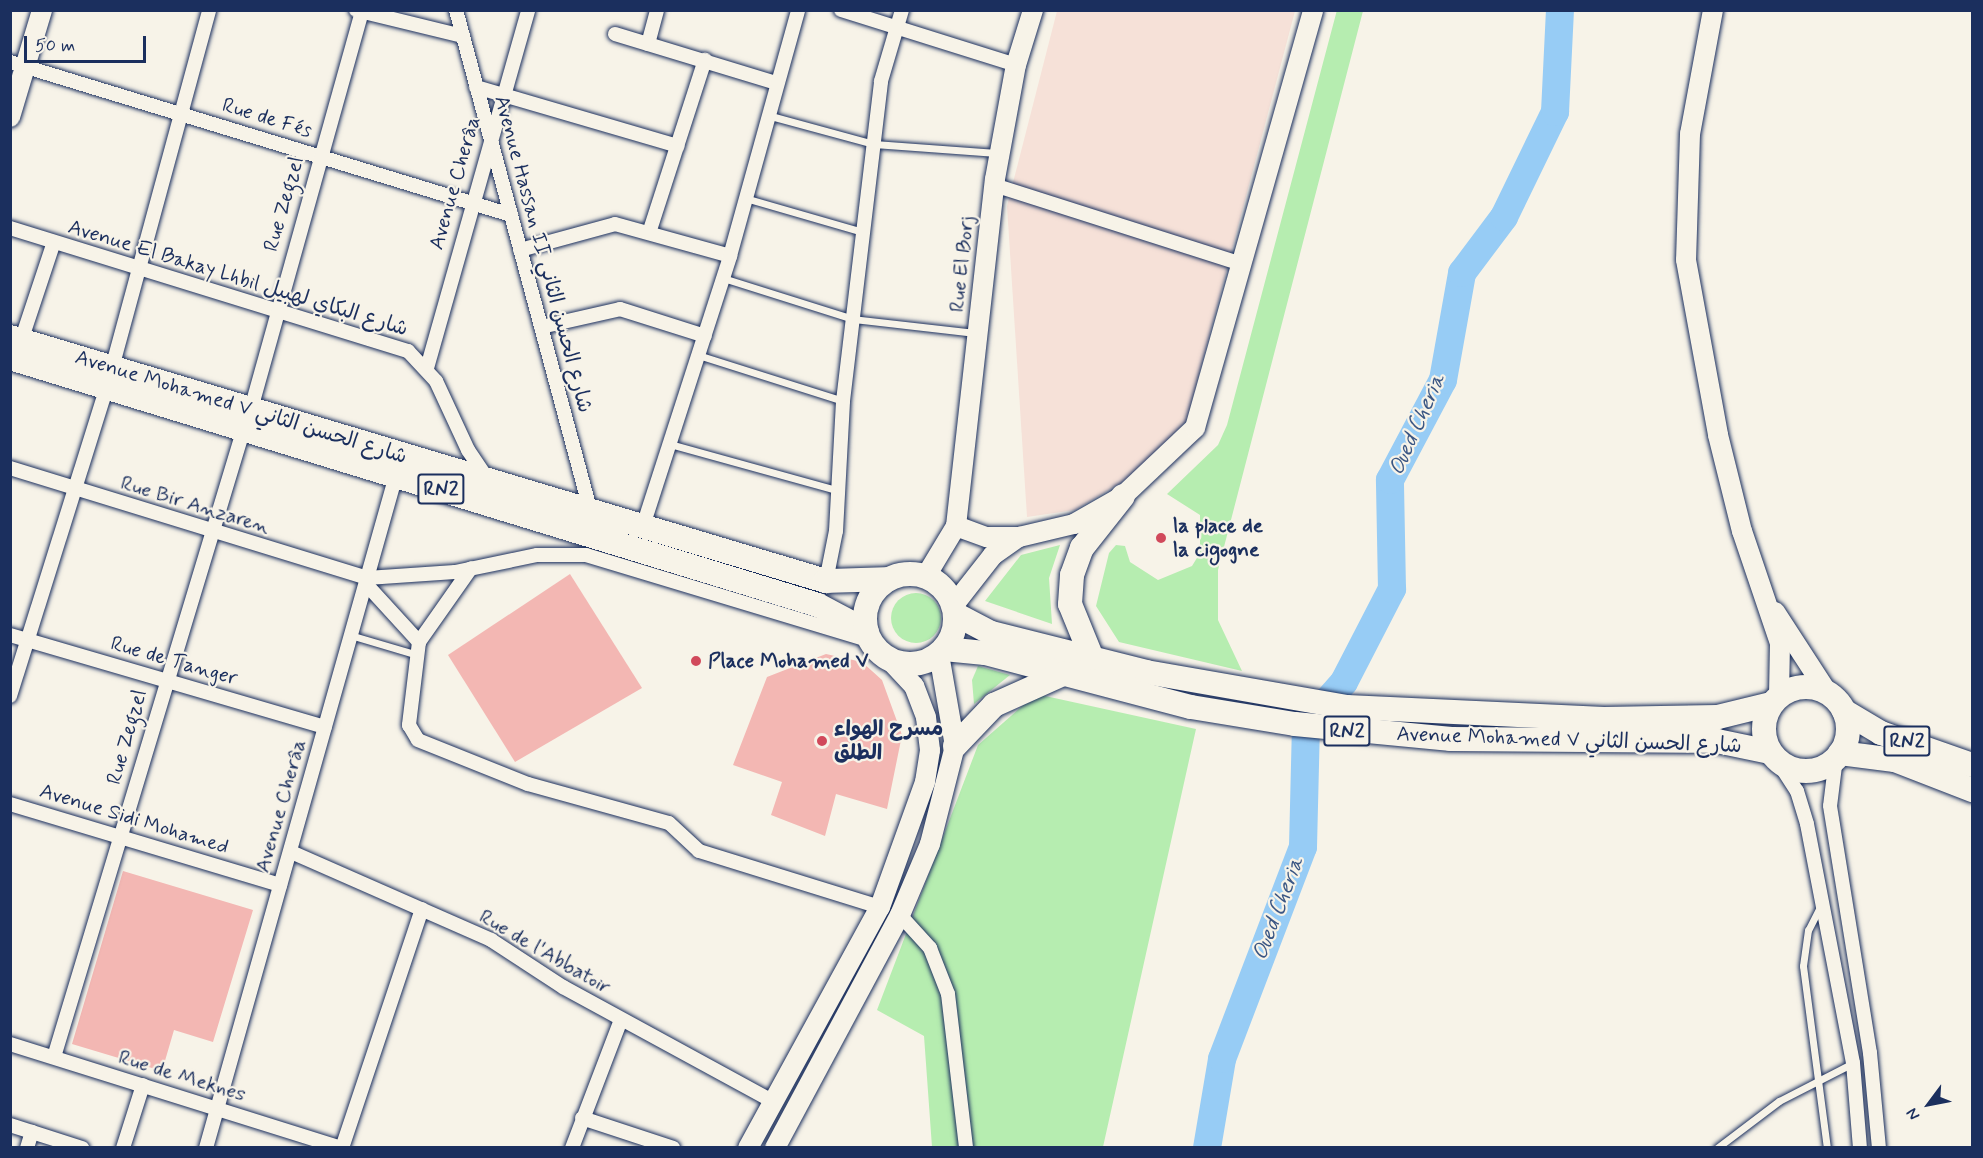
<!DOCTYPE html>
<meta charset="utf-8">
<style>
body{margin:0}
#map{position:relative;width:1983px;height:1158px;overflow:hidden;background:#f7f3e8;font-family:Mynerve,"Playpen Sans Arabic",sans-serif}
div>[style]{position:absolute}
.built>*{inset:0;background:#f6e1d8}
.green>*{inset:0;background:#b6edb0}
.round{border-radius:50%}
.river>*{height:28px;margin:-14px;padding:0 14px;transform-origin:14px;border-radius:14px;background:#97ccf5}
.building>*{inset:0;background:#f3b7b3}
.roads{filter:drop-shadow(0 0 2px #1b2f5e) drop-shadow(0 0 2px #1b2f5e)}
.lane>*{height:7px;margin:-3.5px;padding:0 3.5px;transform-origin:3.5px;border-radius:3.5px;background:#f7f3e8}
.street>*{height:14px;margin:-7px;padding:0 7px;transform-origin:7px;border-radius:7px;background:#f7f3e8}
.secondary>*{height:20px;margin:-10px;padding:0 10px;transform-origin:10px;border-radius:10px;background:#f7f3e8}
.highway>*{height:24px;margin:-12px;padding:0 12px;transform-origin:12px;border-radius:12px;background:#f7f3e8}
.highway>.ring{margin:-12px;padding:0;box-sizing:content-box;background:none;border:24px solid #f7f3e8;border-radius:50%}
.dots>*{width:16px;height:16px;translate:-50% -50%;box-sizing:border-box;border:3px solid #f7f3e8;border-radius:50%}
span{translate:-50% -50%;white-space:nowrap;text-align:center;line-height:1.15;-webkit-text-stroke:4.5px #f7f3e8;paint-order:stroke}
.shield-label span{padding:2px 4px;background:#f7f3e8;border:2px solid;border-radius:4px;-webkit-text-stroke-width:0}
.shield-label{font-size:20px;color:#1b2f5e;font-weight:700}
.street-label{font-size:21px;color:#1b2f5e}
.poi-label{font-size:21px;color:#1b2f5e;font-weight:700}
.left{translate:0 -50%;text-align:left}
.water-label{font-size:22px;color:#3a5684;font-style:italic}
.frame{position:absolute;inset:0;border:12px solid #1b2f5e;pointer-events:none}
.north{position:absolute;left:1899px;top:1074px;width:60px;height:60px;-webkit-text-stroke:4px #f7f3e8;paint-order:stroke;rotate:238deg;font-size:16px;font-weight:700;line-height:24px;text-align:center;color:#1b2f5e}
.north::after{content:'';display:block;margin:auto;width:21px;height:27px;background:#1b2f5e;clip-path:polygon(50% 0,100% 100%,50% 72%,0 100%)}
.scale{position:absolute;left:24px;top:36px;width:122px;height:27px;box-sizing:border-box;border:3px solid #1b2f5e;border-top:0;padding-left:8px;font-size:18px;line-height:21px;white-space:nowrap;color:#1b2f5e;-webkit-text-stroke:4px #f7f3e8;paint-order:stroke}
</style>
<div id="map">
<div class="built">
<i style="clip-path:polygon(1057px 11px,1295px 11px,1187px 420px,1142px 470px,1075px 510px,1027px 517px,1007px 206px)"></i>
</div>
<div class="green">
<i style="clip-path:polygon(1337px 10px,1363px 11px,1218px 570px,1218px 620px,1242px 671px,1119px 642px,1096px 606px,1109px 553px,1116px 545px,1125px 546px,1130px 562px,1158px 580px,1192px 566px,1200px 553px,1200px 515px,1167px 494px,1218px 445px,1227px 425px)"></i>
<i style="clip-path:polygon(1060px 545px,1049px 578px,1052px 624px,985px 601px,1021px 555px)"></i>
<i class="round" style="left:891px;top:593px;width:50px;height:50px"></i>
<i style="clip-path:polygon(978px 666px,1010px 675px,974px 704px,972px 680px)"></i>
<i style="clip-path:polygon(1036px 694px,1196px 729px,1103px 1147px,932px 1147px,924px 1036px,877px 1010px,978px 745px)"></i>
</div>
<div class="river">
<i style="left:1207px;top:1148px;width:90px;rotate:-80.4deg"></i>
<i style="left:1222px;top:1059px;width:227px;rotate:-69.1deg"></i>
<i style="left:1303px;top:847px;width:122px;rotate:-88.6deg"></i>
<i style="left:1306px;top:725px;width:57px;rotate:-48.5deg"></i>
<i style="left:1344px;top:682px;width:105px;rotate:-62.7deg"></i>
<i style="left:1392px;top:589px;width:109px;rotate:-91.1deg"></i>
<i style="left:1390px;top:480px;width:113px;rotate:-62.1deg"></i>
<i style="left:1443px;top:380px;width:109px;rotate:-79.9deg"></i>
<i style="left:1462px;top:273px;width:70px;rotate:-53.1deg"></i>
<i style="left:1504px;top:217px;width:117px;rotate:-64.1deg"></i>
<i style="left:1555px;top:112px;width:102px;rotate:-87.2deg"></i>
</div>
<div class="building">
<i style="clip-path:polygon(570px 574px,642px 688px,515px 762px,448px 655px)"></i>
<i style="clip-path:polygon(826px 654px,862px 662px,882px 680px,902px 735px,887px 809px,836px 794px,825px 836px,771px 815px,782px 782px,733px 765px,767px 677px)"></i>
<i style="clip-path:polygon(123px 871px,253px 910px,213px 1042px,174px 1030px,162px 1071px,72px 1044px)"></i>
</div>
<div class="roads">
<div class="lane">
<i style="left:767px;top:115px;width:111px;rotate:15.2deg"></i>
<i style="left:874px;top:144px;width:123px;rotate:4.2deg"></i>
<i style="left:745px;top:198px;width:123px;rotate:16.1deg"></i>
<i style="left:723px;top:278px;width:136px;rotate:17.5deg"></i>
<i style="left:853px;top:319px;width:124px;rotate:6.5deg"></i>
<i style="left:698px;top:355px;width:152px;rotate:17.6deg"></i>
<i style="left:670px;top:444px;width:175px;rotate:15.5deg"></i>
<i style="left:350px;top:635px;width:71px;rotate:16.4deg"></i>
<i style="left:1822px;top:903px;width:30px;rotate:117deg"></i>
<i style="left:1808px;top:930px;width:36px;rotate:98deg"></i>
<i style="left:1803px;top:966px;width:184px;rotate:82.5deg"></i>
<i style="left:1717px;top:1148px;width:78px;rotate:-37.2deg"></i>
<i style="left:1779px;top:1101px;width:83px;rotate:-27.2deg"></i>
</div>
<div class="street">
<i style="left:356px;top:10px;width:110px;rotate:13.7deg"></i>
<i style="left:456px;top:10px;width:517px;rotate:74.97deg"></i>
<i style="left:841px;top:10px;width:183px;rotate:17.4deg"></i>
<i style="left:615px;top:34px;width:168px;rotate:16.9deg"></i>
<i style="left:648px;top:44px;width:35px;rotate:-75deg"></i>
<i style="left:10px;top:62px;width:524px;rotate:16.98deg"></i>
<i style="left:476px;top:87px;width:210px;rotate:16.3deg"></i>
<i style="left:994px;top:185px;width:262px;rotate:17.7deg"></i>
<i style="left:10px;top:228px;width:417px;rotate:17.2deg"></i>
<i style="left:408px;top:351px;width:41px;rotate:47deg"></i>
<i style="left:436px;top:381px;width:76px;rotate:65.1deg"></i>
<i style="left:468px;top:450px;width:34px;rotate:56deg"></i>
<i style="left:650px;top:230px;width:179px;rotate:-72.1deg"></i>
<i style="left:520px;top:250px;width:98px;rotate:-15.3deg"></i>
<i style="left:615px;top:224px;width:119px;rotate:15.5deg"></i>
<i style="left:541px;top:327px;width:81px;rotate:-12.8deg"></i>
<i style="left:620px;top:309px;width:89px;rotate:17.6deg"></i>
<i style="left:21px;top:341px;width:104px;rotate:-71.6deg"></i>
<i style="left:112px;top:368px;width:371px;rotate:-74.8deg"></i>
<i style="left:427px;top:368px;width:372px;rotate:-74.2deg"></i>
<i style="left:251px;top:409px;width:412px;rotate:-74.4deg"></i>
<i style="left:10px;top:468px;width:374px;rotate:17.1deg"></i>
<i style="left:367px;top:578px;width:88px;rotate:-3.9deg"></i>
<i style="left:455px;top:572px;width:84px;rotate:-11.7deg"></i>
<i style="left:537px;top:555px;width:49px"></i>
<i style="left:586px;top:555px;width:291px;rotate:16.8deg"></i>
<i style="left:643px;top:526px;width:284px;rotate:-72.1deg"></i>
<i style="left:730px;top:256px;width:255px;rotate:-74.5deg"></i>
<i style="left:826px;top:581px;width:51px;rotate:-78.7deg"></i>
<i style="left:836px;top:531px;width:130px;rotate:-86.9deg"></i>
<i style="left:843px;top:401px;width:322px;rotate:-83.2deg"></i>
<i style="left:881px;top:81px;width:74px;rotate:-73.5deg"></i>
<i style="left:366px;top:584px;width:79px;rotate:47.6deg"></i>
<i style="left:419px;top:642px;width:84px;rotate:96.9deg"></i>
<i style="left:409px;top:725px;width:17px;rotate:59deg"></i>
<i style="left:418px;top:740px;width:118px;rotate:21.8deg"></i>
<i style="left:528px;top:784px;width:146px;rotate:15.5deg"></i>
<i style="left:669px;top:823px;width:41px;rotate:43deg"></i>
<i style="left:699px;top:851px;width:189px;rotate:17.2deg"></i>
<i style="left:10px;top:635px;width:328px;rotate:16.3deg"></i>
<i style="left:419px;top:642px;width:90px;rotate:-54.9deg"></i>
<i style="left:10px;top:696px;width:324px;rotate:-72.6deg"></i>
<i style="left:1836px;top:758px;width:48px;rotate:97.1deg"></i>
<i style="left:1830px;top:806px;width:250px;rotate:80.8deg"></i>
<i style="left:1870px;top:1053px;width:95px;rotate:84.6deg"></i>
<i style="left:1778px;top:762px;width:35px;rotate:57deg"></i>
<i style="left:1797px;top:791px;width:34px;rotate:73deg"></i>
<i style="left:1807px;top:824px;width:243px;rotate:79.1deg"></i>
<i style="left:1853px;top:1063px;width:85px;rotate:85.3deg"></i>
<i style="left:10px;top:804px;width:282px;rotate:16.7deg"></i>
<i style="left:291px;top:852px;width:219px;rotate:23.7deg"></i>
<i style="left:491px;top:940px;width:86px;rotate:33.1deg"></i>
<i style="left:563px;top:987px;width:238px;rotate:28.6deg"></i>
<i style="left:900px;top:915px;width:45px;rotate:47.7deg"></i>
<i style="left:930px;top:948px;width:49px;rotate:68.6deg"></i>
<i style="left:948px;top:994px;width:155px;rotate:83.3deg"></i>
<i style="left:10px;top:1044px;width:348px;rotate:17.4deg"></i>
<i style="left:54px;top:1057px;width:657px;rotate:-73.19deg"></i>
<i style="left:582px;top:1118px;width:96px;rotate:18.2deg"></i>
<i style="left:10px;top:1125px;width:76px;rotate:17.7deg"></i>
<i style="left:27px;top:1148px;width:17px;rotate:-73deg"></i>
<i style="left:123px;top:1148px;width:66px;rotate:-72.4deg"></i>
<i style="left:206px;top:1148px;width:699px;rotate:-74.23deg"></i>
<i style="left:342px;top:1148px;width:252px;rotate:-71.5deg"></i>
<i style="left:572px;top:1148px;width:137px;rotate:-69.1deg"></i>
</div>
<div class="secondary">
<i style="left:1713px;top:10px;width:126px;rotate:100.5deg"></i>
<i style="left:1690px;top:134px;width:126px;rotate:91.8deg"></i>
<i style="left:1686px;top:260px;width:178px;rotate:79.6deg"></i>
<i style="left:1718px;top:435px;width:99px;rotate:76deg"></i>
<i style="left:1742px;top:531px;width:118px;rotate:71.3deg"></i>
<i style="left:1780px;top:643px;width:52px;rotate:91.1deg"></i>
<i style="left:10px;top:117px;width:112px;rotate:-73.3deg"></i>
<i style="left:956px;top:526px;width:33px;rotate:20deg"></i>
<i style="left:987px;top:537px;width:32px"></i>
<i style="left:1019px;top:537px;width:57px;rotate:-13.3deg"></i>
<i style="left:1074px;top:524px;width:56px;rotate:-29.7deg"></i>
<i style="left:1123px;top:496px;width:99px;rotate:-43.4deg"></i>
<i style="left:1195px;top:428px;width:434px;rotate:-74.2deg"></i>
<i style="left:926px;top:576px;width:58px;rotate:-59deg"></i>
<i style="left:956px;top:526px;width:349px;rotate:-83.6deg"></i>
<i style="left:995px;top:179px;width:116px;rotate:-79.6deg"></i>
<i style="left:1016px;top:65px;width:58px;rotate:-72.8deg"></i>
<i style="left:953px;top:606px;width:65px;rotate:-51.9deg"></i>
<i style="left:993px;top:555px;width:32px;rotate:-35deg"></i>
<i style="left:1775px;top:612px;width:95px;rotate:57deg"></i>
<i style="left:748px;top:1148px;width:275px;rotate:-61.3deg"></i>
<i style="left:880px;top:907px;width:133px;rotate:-70.2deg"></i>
<i style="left:925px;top:782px;width:32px;rotate:-81deg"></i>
<i style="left:930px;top:750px;width:33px;rotate:-97deg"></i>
<i style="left:926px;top:717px;width:33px;rotate:-111deg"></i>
<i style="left:914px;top:686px;width:38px;rotate:-133deg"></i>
<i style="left:775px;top:1148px;width:264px;rotate:-61.8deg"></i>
<i style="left:900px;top:915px;width:77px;rotate:-67.1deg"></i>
<i style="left:930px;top:844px;width:101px;rotate:-75.7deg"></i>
<i style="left:955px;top:746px;width:93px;rotate:-99.9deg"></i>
</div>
<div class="highway">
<i style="left:10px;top:337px;width:852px;rotate:16.65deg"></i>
<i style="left:826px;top:581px;width:62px;rotate:-1.8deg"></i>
<i style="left:10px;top:358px;width:845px;rotate:17deg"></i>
<i style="left:818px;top:605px;width:55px;rotate:28deg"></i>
<i class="ring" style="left:865px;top:574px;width:66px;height:66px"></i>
<i style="left:955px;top:614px;width:41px;rotate:27.8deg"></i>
<i style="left:991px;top:633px;width:160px;rotate:14.1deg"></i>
<i style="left:1146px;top:672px;width:204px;rotate:9.9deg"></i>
<i style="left:1347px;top:707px;width:257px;rotate:2.7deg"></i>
<i style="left:1604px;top:719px;width:114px;rotate:-1deg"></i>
<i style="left:1718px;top:717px;width:55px;rotate:-13.8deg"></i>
<i style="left:944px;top:649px;width:41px;rotate:5.6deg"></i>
<i style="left:985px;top:653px;width:213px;rotate:14.7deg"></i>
<i style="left:1191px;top:707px;width:105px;rotate:9.3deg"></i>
<i style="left:1295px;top:724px;width:157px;rotate:5.5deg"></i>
<i style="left:1451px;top:739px;width:266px;rotate:0.4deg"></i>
<i style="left:1717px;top:741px;width:54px;rotate:11.7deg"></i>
<i style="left:1092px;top:658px;width:58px;rotate:-112.2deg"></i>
<i style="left:1070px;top:604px;width:29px;rotate:-86deg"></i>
<i style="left:1072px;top:575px;width:29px;rotate:-70deg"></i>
<i style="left:1082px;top:548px;width:66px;rotate:-51.7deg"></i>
<i class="ring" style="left:1764px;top:687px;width:60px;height:60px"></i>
<i style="left:1844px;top:711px;width:43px;rotate:30.7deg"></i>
<i style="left:1881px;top:733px;width:96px;rotate:19.4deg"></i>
<i style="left:955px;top:746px;width:57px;rotate:-46.4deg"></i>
<i style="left:994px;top:705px;width:76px;rotate:-24.2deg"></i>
<i style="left:1840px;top:753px;width:55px;rotate:7.3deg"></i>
<i style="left:1895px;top:760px;width:83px;rotate:21.3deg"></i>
</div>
</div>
<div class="dots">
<i style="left:1161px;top:538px;background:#d1495b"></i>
<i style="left:696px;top:661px;background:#d1495b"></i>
<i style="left:822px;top:741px;background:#d1495b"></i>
</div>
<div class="shield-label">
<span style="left:441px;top:489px">RN2</span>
<span style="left:1347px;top:731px">RN2</span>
<span style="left:1907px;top:741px">RN2</span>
</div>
<div class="street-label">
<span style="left:267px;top:118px;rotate:17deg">Rue de Fés</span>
<span style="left:455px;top:183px;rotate:-74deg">Avenue Cherâa</span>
<span style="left:284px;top:204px;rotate:-74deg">Rue Zegzel</span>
<span style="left:543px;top:254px;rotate:75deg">Avenue Hassan II شارع الحسن الثاني</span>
<span style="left:962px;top:264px;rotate:-84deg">Rue El Borj</span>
<span style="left:238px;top:278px;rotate:17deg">Avenue El Bakay Lhbil شارع البكاي لهبيل</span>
<span style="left:241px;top:407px;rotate:17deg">Avenue Mohamed V شارع الحسن الثاني</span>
<span style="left:195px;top:505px;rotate:17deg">Rue Bir Anzaren</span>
<span style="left:174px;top:661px;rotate:16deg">Rue de Tanger</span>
<span style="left:127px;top:737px;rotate:-74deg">Rue Zegzel</span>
<span style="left:1569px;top:740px;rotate:2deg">Avenue Mohamed V شارع الحسن الثاني</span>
<span style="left:281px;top:806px;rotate:-74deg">Avenue Cherâa</span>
<span style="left:134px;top:819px;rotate:17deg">Avenue Sidi Mohamed</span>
<span style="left:545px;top:952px;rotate:30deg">Rue de l'Abbatoir</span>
<span style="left:182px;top:1076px;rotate:17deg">Rue de Meknes</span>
</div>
<div class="poi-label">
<span class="left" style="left:1173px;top:538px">la place de<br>la cigogne</span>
<span class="left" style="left:708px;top:661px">Place Mohamed V</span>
<span class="left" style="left:834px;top:741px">مسرح الهواء<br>الطلق</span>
</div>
<div class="water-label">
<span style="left:1418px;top:425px;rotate:-66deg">Oued Cheria</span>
<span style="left:1279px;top:909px;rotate:-69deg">Oued Cheria</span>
</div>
<div class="frame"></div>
<div class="north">N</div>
<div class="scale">50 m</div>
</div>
